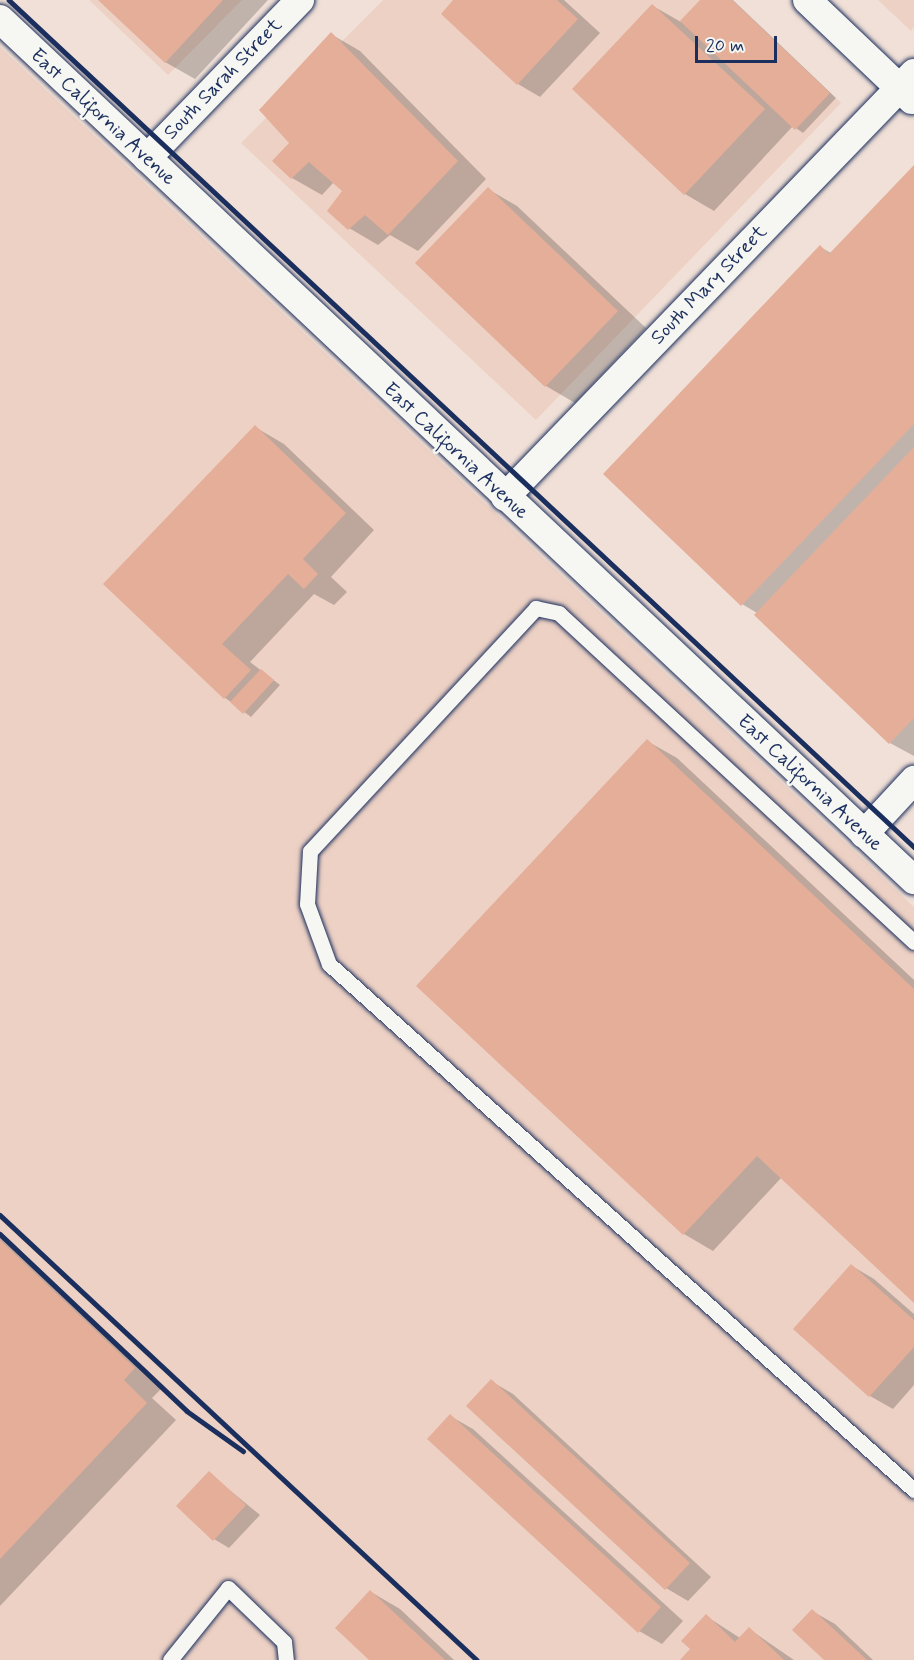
<!DOCTYPE html>
<style>
body{margin:0}
#map{position:relative;width:914px;height:1660px;overflow:hidden;background:#f1e0d7;font-family:Mynerve,sans-serif}
div>[style]{position:absolute}
.built>*{inset:0;background:#edd1c4}
.shadow>*{inset:0;background:#0003}
.building>*{inset:0;background:#e4ae99}
.roads{filter:drop-shadow(0 0 2px #1b2f5e) drop-shadow(0 0 2px #1b2f5e)}
.service>*{height:15px;margin:-7.5px;padding:0 7.5px;transform-origin:7.5px;border-radius:7.5px;background:#f6f6f2}
.minor>*{height:28px;margin:-14px;padding:0 14px;transform-origin:14px;border-radius:14px;background:#f6f6f2}
.rail>*{height:4.5px;margin:-2.25px;padding:0 2.25px;transform-origin:2.25px;border-radius:2.25px;background:#1b2f5e}
span{translate:-50% -50%;white-space:nowrap;text-align:center;line-height:1.15;-webkit-text-stroke:5px #f6f6f2;paint-order:stroke}
.street-label{font-size:20px;color:#1b2f5e}
.scale{position:absolute;left:695px;top:36px;width:82px;height:27px;box-sizing:border-box;border:3px solid #1b2f5e;border-top:0;padding-left:8px;font-size:18px;line-height:21px;white-space:nowrap;color:#1b2f5e;-webkit-text-stroke:4px #f6f6f2;paint-order:stroke}
</style>
<div id="map">
<div class="built">
<i style="clip-path:polygon(89px 0,242px 0,168px 75px)"></i>
<i style="clip-path:polygon(383px 0,732px 0,841px 103px,536px 420px,241px 143px)"></i>
<i style="clip-path:polygon(878px 0,914px 0,914px 27px,911px 31px)"></i>
<i style="clip-path:polygon(0 47px,914px 907px,914px 1660px,0 1660px)"></i>
</div>
<div class="shadow">
<i style="clip-path:polygon(100px 0,268px 0,195px 79px,165px 62px)"></i>
<i style="clip-path:polygon(455px 0,564px 0,600px 33px,540px 97px,518px 84px)"></i>
<i style="clip-path:polygon(702px 0,733px 0,836px 98px,803px 133px,793px 126px,714px 211px,685px 194px,653px 6px,681px 22px)"></i>
<i style="clip-path:polygon(331px 34px,360px 51px,486px 179px,418px 251px,390px 235px,378px 245px,349px 228px,344px 190px,334px 182px,322px 195px,292px 178px,274px 160px,291px 143px)"></i>
<i style="clip-path:polygon(914px 167px,914px 756px,890px 743px,757px 613px,742px 604px,820px 247px,831px 253px)"></i>
<i style="clip-path:polygon(488px 189px,517px 206px,646px 328px,575px 403px,546px 386px)"></i>
<i style="clip-path:polygon(255px 427px,284px 444px,374px 530px,331px 577px,347px 592px,334px 605px,314px 594px,250px 662px,280px 685px,251px 717px,224px 697px,106px 584px)"></i>
<i style="clip-path:polygon(647px 741px,677px 758px,914px 980px,914px 1301px,782px 1177px,713px 1251px,684px 1234px)"></i>
<i style="clip-path:polygon(0 1231px,164px 1386px,152px 1398px,176px 1420px,0 1606px)"></i>
<i style="clip-path:polygon(852px 1266px,874px 1279px,914px 1314px,914px 1385px,893px 1409px,870px 1396px)"></i>
<i style="clip-path:polygon(491px 1381px,513px 1394px,711px 1577px,688px 1601px,666px 1588px)"></i>
<i style="clip-path:polygon(450px 1416px,473px 1429px,683px 1621px,662px 1644px,639px 1631px)"></i>
<i style="clip-path:polygon(209px 1473px,260px 1515px,229px 1548px,214px 1539px)"></i>
<i style="clip-path:polygon(371px 1592px,400px 1609px,454px 1660px,371px 1660px)"></i>
<i style="clip-path:polygon(812px 1611px,835px 1624px,873px 1660px,827px 1660px)"></i>
<i style="clip-path:polygon(706px 1616px,740px 1638px,749px 1629px,794px 1660px,682px 1660px,692px 1649px)"></i>
</div>
<div class="building">
<i style="clip-path:polygon(98px 0,223px 0,165px 63px)"></i>
<i style="clip-path:polygon(453px 0,557px 0,578px 19px,517px 85px,441px 14px)"></i>
<i style="clip-path:polygon(700px 0,732px 0,830px 93px,795px 130px,680px 21px)"></i>
<i style="clip-path:polygon(652px 4px,765px 109px,684px 195px,572px 89px)"></i>
<i style="clip-path:polygon(331px 32px,458px 161px,388px 235px,365px 215px,348px 230px,327px 211px,342px 191px,309px 162px,291px 179px,272px 161px,289px 143px,259px 110px)"></i>
<i style="clip-path:polygon(914px 165px,914px 424px,741px 606px,603px 474px,820px 245px,829px 254px)"></i>
<i style="clip-path:polygon(488px 187px,618px 311px,545px 387px,415px 263px)"></i>
<i style="clip-path:polygon(255px 425px,346px 513px,303px 559px,318px 574px,304px 589px,288px 574px,222px 644px,251px 670px,224px 699px,103px 584px)"></i>
<i style="clip-path:polygon(914px 447px,914px 718px,889px 744px,754px 615px)"></i>
<i style="clip-path:polygon(261px 669px,274px 680px,243px 714px,230px 702px)"></i>
<i style="clip-path:polygon(647px 739px,914px 989px,914px 1303px,757px 1156px,683px 1235px,416px 986px)"></i>
<i style="clip-path:polygon(0 1240px,135px 1368px,124px 1380px,147px 1403px,0 1559px)"></i>
<i style="clip-path:polygon(851px 1264px,914px 1320px,914px 1347px,869px 1397px,793px 1329px)"></i>
<i style="clip-path:polygon(491px 1379px,690px 1563px,665px 1590px,466px 1406px)"></i>
<i style="clip-path:polygon(450px 1414px,661px 1607px,638px 1633px,427px 1439px)"></i>
<i style="clip-path:polygon(209px 1471px,246px 1505px,213px 1541px,176px 1506px)"></i>
<i style="clip-path:polygon(370px 1590px,445px 1660px,369px 1660px,335px 1628px)"></i>
<i style="clip-path:polygon(812px 1609px,867px 1660px,824px 1660px,792px 1630px)"></i>
<i style="clip-path:polygon(706px 1614px,735px 1642px,749px 1627px,784px 1660px,680px 1660px,690px 1649px,681px 1641px)"></i>
</div>
<div class="roads">
<div class="service">
<i style="left:914px;top:942px;width:484px;rotate:-137.2deg"></i>
<i style="left:559px;top:613px;width:24px;rotate:-168deg"></i>
<i style="left:536px;top:608px;width:332px;rotate:132.9deg"></i>
<i style="left:310px;top:851px;width:53px;rotate:93.2deg"></i>
<i style="left:307px;top:904px;width:64px;rotate:69.9deg"></i>
<i style="left:329px;top:964px;width:787px;rotate:41.96deg"></i>
<i style="left:170px;top:1660px;width:92px;rotate:-51.1deg"></i>
<i style="left:228px;top:1588px;width:78px;rotate:44deg"></i>
<i style="left:284px;top:1642px;width:18px;rotate:84deg"></i>
</div>
<div class="minor">
<i style="left:807px;top:0;width:145px;rotate:43.6deg"></i>
<i style="left:0;top:19px;width:1256px;rotate:43.29deg"></i>
<i style="left:147px;top:158px;width:220px;rotate:-45.9deg"></i>
<i style="left:505px;top:497px;width:589px;rotate:-46.03deg"></i>
<i style="left:864px;top:834px;width:74px;rotate:-47.2deg"></i>
</div>
</div>
<div class="rail">
<i style="left:9px;top:0;width:1240px;rotate:43.1deg"></i>
<i style="left:0;top:1215px;width:652px;rotate:43.01deg"></i>
<i style="left:0;top:1234px;width:257px;rotate:43.4deg"></i>
<i style="left:187px;top:1411px;width:69px;rotate:35.5deg"></i>
</div>
<div class="street-label">
<span style="left:223px;top:79px;rotate:-46deg">South Sarah Street</span>
<span style="left:103px;top:117px;rotate:43deg">East California Avenue</span>
<span style="left:709px;top:285px;rotate:-46deg">South Mary Street</span>
<span style="left:456px;top:451px;rotate:43deg">East California Avenue</span>
<span style="left:810px;top:783px;rotate:43deg">East California Avenue</span>
</div>
<div class="scale">20 m</div>
</div>
